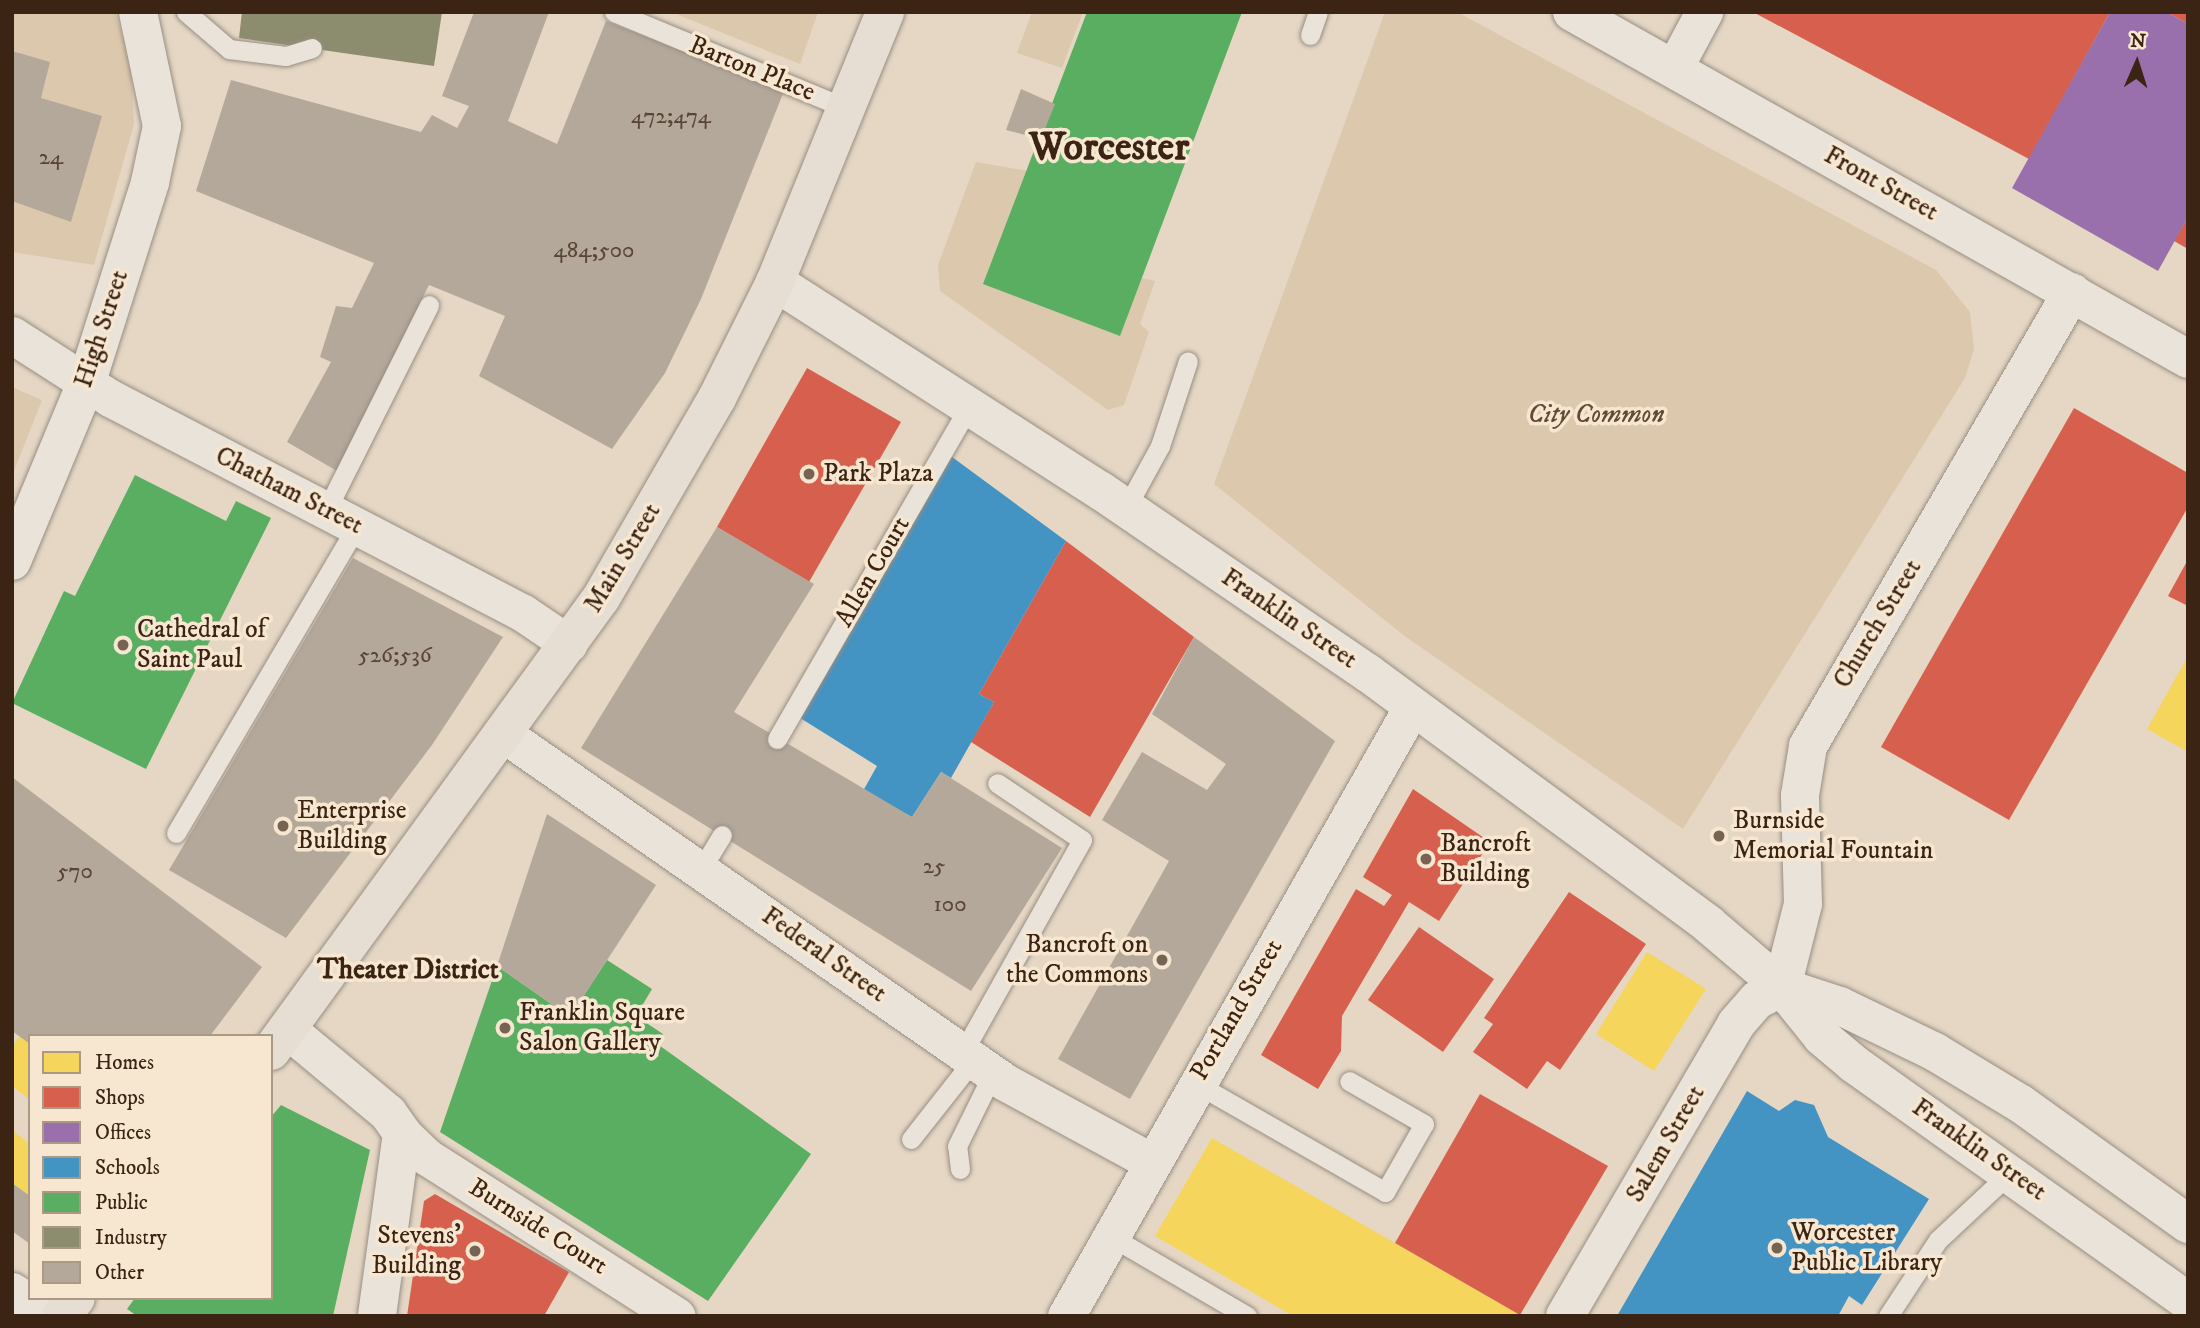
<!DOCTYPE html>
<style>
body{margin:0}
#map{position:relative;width:2200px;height:1328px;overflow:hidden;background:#e5d7c4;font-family:"IM FELL DW Pica",serif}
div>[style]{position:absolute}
.green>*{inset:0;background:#dcc8ad}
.homes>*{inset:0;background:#f6d55c}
.shops>*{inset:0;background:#d6604d}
.offices>*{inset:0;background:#9970ab}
.schools>*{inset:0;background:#4393c3}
.public>*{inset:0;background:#5aae61}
.industry>*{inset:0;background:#8c8c6e}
.building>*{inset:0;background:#b4a89b}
.roads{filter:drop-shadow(0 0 2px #998e82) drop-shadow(0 0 2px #998e82)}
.lane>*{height:19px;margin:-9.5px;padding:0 9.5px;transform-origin:9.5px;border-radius:9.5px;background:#e9e3d9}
.street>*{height:37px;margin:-18.5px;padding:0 18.5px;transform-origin:18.5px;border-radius:18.5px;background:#e9e3d9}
.secondary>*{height:38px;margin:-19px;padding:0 19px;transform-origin:19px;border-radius:19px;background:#e9e3d9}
.primary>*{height:38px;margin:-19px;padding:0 19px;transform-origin:19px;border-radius:19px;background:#e6ded2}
.dots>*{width:19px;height:19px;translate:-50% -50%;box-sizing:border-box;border:4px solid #f7e7d0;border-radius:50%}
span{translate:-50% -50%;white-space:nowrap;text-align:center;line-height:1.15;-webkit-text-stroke:7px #f7e7d0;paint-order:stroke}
.number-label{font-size:23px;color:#5a4536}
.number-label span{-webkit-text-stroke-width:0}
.street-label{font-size:26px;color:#3c2415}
.park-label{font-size:26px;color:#624a36;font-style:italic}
.poi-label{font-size:26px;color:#3c2415}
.left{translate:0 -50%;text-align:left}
.right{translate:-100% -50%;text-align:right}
.neighbourhood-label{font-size:28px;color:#3c2415;font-weight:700}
.town-label{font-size:40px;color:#3c2415;font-weight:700}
.frame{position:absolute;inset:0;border:14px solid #3c2415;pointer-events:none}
.legend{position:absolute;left:28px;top:1034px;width:245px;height:266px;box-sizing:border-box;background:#f7e7d0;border:2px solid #ac9985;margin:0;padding:9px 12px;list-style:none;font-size:21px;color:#3c2415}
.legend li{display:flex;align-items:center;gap:14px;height:35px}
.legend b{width:35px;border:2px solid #ac9985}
.north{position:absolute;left:2102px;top:28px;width:70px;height:70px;-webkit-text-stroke:5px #f7e7d0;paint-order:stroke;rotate:3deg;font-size:19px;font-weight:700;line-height:28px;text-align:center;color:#3c2415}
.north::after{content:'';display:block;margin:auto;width:24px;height:32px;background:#3c2415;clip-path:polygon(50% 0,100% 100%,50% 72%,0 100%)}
</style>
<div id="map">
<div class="green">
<i style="clip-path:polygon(12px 12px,115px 12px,131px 64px,134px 124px,94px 265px,12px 252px)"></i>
<i style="clip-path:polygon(671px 12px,818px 12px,800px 64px)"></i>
<i style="clip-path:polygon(1032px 12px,1083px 12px,1062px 68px,1017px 53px)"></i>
<i style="clip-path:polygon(1385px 12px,1457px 12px,1936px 270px,1970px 312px,1974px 349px,1965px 378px,1683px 829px,1406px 637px,1214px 484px)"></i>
<i style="clip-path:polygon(976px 162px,1029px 171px,1142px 278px,1155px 281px,1140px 324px,1149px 332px,1124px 405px,1108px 410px,940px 291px,938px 265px)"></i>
<i style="clip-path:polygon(12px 387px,42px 400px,12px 476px)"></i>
</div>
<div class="homes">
<i style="clip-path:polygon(2188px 656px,2188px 752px,2147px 729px)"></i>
<i style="clip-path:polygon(1647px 952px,1706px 989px,1654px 1071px,1596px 1034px)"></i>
<i style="clip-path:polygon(20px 1036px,30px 1044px,30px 1100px,12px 1086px,12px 1046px)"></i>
<i style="clip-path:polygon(12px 1130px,30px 1144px,30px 1196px,12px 1183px)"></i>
<i style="clip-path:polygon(1212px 1138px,1395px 1243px,1522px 1316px,1293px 1316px,1155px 1236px)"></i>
</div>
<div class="shops">
<i style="clip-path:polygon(1753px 12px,2110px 12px,2029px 159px)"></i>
<i style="clip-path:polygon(2167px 12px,2188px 12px,2188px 24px)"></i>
<i style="clip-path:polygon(2188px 217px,2188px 249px,2174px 241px)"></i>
<i style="clip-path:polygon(807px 368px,901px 422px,809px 582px,717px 527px)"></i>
<i style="clip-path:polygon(2074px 408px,2188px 473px,2188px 507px,2009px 820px,1881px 747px)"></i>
<i style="clip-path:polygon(1066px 541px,1194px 637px,1090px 817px,971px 742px,994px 702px,979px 694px)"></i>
<i style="clip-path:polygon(2186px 563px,2188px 564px,2188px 606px,2168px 596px)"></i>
<i style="clip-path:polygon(1413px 789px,1490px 842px,1439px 921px,1409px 902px,1342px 1016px,1341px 1051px,1318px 1089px,1261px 1055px,1356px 889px,1384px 906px,1392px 895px,1363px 877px)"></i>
<i style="clip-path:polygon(1569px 892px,1646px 944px,1560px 1070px,1547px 1061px,1527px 1089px,1473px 1052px,1493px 1024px,1484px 1018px)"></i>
<i style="clip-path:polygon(1419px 927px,1494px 979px,1443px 1052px,1368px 1000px)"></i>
<i style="clip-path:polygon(1480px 1094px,1608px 1166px,1520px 1315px,1395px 1243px)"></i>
<i style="clip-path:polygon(435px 1194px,569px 1272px,544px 1316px,407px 1316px,424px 1201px)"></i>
</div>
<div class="offices">
<i style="clip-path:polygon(2110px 12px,2167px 12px,2188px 24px,2188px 217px,2158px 271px,2012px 188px)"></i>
</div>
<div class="schools">
<i style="clip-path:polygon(948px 454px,1066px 541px,979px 694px,994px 702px,951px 778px,941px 772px,912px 817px,863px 791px,877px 766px,797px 716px)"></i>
<i style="clip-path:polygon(1747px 1091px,1779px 1111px,1795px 1100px,1814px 1105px,1828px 1137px,1929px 1199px,1862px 1305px,1849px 1296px,1838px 1316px,1617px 1316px)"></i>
</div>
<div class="public">
<i style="clip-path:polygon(1087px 12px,1242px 12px,1120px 336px,983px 284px)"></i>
<i style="clip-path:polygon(135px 475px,226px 521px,236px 501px,271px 518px,146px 769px,12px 703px,64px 591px,75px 596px)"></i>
<i style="clip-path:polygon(607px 960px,652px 989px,636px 1016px,663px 1034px,656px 1043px,811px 1154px,708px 1301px,440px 1132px,497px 966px,570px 1017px)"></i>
<i style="clip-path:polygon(281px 1105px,370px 1150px,333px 1316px,137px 1316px,127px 1309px,135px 1298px,271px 1298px,271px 1117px)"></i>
</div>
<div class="industry">
<i style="clip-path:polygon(242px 12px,442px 12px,434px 66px,239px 38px)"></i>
</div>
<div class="building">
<i style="clip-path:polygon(474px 12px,549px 12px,508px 121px,557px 144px,606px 21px,784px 91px,701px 299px,665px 373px,612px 449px,479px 376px,505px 316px,429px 285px,337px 471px,287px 442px,331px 362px,320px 357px,336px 306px,352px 308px,374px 263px,196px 191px,231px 80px,421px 132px,432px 115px,457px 128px,469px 106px,442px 96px)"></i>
<i style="clip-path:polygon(12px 51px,50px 62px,41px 98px,102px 116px,71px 222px,12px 201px)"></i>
<i style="clip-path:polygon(1021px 89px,1055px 104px,1041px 139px,1006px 130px)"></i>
<i style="clip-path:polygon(717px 527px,814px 584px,734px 712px,912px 817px,941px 772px,1062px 848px,971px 991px,581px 748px)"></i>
<i style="clip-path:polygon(353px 558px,503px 637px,432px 745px,286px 938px,169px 870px)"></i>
<i style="clip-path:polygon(1194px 637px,1335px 741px,1130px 1099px,1058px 1059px,1169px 861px,1102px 820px,1142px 752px,1207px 790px,1226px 764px,1152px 714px)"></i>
<i style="clip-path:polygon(12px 777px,262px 967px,210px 1036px,30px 1036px,30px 1044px,12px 1031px)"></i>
<i style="clip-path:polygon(547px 814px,656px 885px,570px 1017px,497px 966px)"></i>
<i style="clip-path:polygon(12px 1183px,30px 1196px,30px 1244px,12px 1231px)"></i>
</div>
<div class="roads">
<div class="lane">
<i style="left:186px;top:12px;width:57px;rotate:40.7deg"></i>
<i style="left:229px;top:49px;width:57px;rotate:7deg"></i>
<i style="left:286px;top:56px;width:27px;rotate:-17deg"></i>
<i style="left:614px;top:12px;width:256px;rotate:22.5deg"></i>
<i style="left:1310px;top:35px;width:24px;rotate:-71deg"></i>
<i style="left:1126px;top:508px;width:71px;rotate:-61.3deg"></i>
<i style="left:1160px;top:446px;width:89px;rotate:-71.8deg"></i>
<i style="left:327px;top:509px;width:228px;rotate:-63.4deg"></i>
<i style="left:777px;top:739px;width:386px;rotate:-60deg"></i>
<i style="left:176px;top:833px;width:356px;rotate:-59.5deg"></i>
<i style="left:700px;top:871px;width:42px;rotate:-58.6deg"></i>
<i style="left:963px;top:1052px;width:243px;rotate:-60.7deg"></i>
<i style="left:1082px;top:840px;width:102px;rotate:-146.2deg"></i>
<i style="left:1195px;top:1083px;width:219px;rotate:29.8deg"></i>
<i style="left:1385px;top:1192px;width:78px;rotate:-60.2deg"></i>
<i style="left:1424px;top:1124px;width:86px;rotate:-150.2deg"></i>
<i style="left:911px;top:1139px;width:102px;rotate:-51.8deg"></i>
<i style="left:960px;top:1169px;width:23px;rotate:-97deg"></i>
<i style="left:957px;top:1146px;width:81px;rotate:-63.7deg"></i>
<i style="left:1110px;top:1236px;width:159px;rotate:30.3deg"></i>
<i style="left:1888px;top:1316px;width:91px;rotate:-56.7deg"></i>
<i style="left:1938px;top:1240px;width:100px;rotate:-43deg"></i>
</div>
<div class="street">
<i style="left:1674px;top:68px;width:64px;rotate:-61.8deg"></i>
<i style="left:12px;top:335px;width:117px;rotate:32.7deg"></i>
<i style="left:110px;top:398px;width:466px;rotate:27.5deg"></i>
<i style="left:523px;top:613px;width:55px;rotate:34deg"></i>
<i style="left:505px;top:735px;width:609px;rotate:34.76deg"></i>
<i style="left:1005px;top:1082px;width:165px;rotate:28.6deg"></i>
<i style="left:402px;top:1133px;width:35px;rotate:44deg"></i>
<i style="left:427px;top:1157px;width:296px;rotate:32.5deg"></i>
<i style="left:1066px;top:1316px;width:700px;rotate:-60.4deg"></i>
</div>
<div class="secondary">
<i style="left:1572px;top:12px;width:707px;rotate:29.39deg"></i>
<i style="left:775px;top:282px;width:387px;rotate:32.7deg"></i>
<i style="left:1101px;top:491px;width:323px;rotate:34.3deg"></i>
<i style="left:1368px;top:673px;width:423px;rotate:36.4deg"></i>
<i style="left:1708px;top:924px;width:97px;rotate:40.4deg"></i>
<i style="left:1782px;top:987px;width:64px;rotate:51.3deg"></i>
<i style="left:1822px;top:1037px;width:42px;rotate:40.2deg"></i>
<i style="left:1854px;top:1064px;width:410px;rotate:35.4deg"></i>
<i style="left:12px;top:561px;width:198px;rotate:-67.4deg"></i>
<i style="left:88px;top:378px;width:206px;rotate:-72.4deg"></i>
<i style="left:150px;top:182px;width:57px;rotate:-77.9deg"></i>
<i style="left:162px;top:126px;width:116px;rotate:-101.9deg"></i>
<i style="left:1782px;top:987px;width:86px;rotate:-75.8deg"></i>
<i style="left:1803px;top:904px;width:109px;rotate:-91.6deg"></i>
<i style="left:1800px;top:795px;width:50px;rotate:-80.7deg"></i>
<i style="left:1808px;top:746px;width:525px;rotate:-59.82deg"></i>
<i style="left:1782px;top:987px;width:61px;rotate:18.1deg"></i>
<i style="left:1840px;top:1006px;width:106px;rotate:25.8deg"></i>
<i style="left:1935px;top:1052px;width:100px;rotate:31.2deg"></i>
<i style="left:2021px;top:1104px;width:206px;rotate:35.7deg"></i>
<i style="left:288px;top:1030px;width:130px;rotate:39.7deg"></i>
<i style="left:388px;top:1113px;width:24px;rotate:55deg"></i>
<i style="left:402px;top:1133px;width:185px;rotate:97.8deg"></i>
<i style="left:12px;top:1292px;width:44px;rotate:33deg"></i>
<i style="left:1565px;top:1316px;width:338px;rotate:-59.6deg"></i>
<i style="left:1736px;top:1024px;width:32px;rotate:-49deg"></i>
<i style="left:1757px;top:1000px;width:28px;rotate:-27deg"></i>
</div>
<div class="primary">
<i style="left:271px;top:1051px;width:560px;rotate:-53.93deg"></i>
<i style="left:601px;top:598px;width:231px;rotate:-59.9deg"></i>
<i style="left:717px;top:398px;width:130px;rotate:-63.4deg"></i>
<i style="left:775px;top:282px;width:292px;rotate:-67.8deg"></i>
<i style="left:61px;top:1316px;width:23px;rotate:-50deg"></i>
</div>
</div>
<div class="dots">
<i style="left:809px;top:474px;background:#776352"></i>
<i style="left:123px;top:645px;background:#776352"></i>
<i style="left:283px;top:826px;background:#776352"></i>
<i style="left:1719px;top:836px;background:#776352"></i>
<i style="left:1426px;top:859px;background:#776352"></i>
<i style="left:1162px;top:960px;background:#776352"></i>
<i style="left:505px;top:1028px;background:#776352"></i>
<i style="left:1777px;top:1248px;background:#776352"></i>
<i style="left:475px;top:1251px;background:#776352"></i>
</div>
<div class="number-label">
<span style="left:671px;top:117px">472;474</span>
<span style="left:51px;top:158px">24</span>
<span style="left:594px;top:251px">484;500</span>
<span style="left:395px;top:656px">526;536</span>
<span style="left:934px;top:867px">25</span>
<span style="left:75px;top:872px">570</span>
<span style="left:950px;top:905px">100</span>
</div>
<div class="street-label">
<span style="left:752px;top:69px;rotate:22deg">Barton Place</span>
<span style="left:1881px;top:184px;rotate:29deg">Front Street</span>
<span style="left:102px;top:329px;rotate:-72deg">High Street</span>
<span style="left:289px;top:491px;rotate:27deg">Chatham Street</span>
<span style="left:623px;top:558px;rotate:-59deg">Main Street</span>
<span style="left:873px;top:572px;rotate:-60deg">Allen Court</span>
<span style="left:1289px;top:619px;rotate:34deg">Franklin Street</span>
<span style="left:1878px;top:624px;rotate:-59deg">Church Street</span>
<span style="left:824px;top:955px;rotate:35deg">Federal Street</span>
<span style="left:1237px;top:1010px;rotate:-60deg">Portland Street</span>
<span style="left:1666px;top:1144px;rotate:-60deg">Salem Street</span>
<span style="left:1979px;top:1150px;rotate:35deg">Franklin Street</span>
<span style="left:538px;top:1227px;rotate:32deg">Burnside Court</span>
</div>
<div class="park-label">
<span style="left:1596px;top:415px">City Common</span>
</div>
<div class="poi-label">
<span class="left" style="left:823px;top:474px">Park Plaza</span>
<span class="left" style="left:137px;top:645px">Cathedral of<br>Saint Paul</span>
<span class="left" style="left:297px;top:826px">Enterprise<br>Building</span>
<span class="left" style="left:1733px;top:836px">Burnside<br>Memorial Fountain</span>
<span class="left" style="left:1440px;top:859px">Bancroft<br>Building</span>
<span class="right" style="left:1148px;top:960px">Bancroft on<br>the Commons</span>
<span class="left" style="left:519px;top:1028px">Franklin Square<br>Salon Gallery</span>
<span class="left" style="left:1791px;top:1248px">Worcester<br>Public Library</span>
<span class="right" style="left:461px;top:1251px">Stevens'<br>Building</span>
</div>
<div class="neighbourhood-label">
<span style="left:408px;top:970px">Theater District</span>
</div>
<div class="town-label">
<span style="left:1109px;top:148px">Worcester</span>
</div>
<div class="frame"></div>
<ul class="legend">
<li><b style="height:19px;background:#f6d55c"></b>Homes</li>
<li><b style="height:19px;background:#d6604d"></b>Shops</li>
<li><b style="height:19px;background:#9970ab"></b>Offices</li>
<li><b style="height:19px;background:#4393c3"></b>Schools</li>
<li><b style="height:19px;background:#5aae61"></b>Public</li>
<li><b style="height:19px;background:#8c8c6e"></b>Industry</li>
<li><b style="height:19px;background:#b4a89b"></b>Other</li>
</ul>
<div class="north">N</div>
</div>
